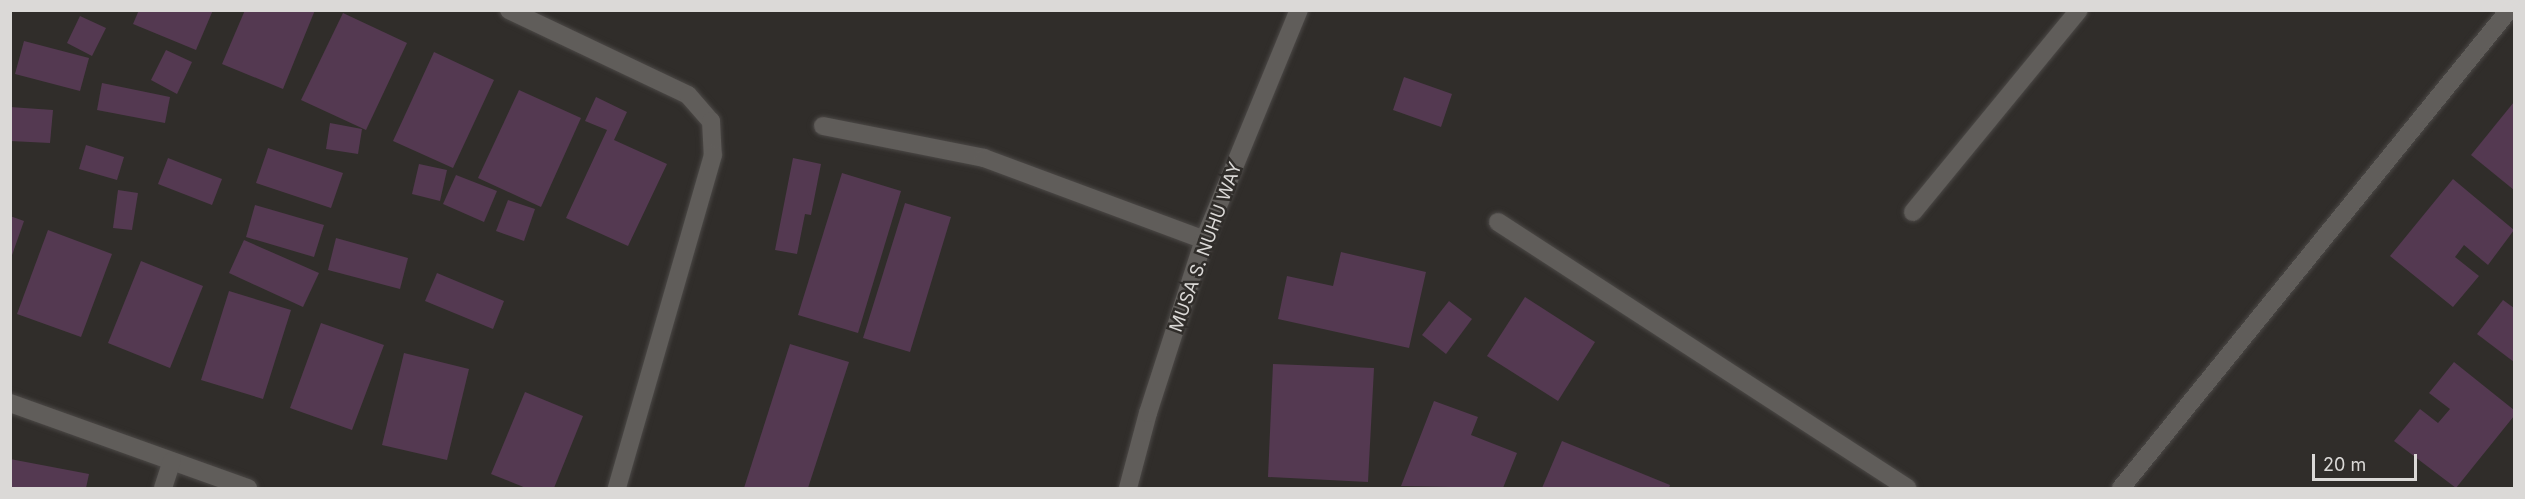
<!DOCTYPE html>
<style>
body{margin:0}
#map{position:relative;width:2525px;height:499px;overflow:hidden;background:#302d2a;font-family:Inter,sans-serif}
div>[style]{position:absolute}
.building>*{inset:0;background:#543951}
.roads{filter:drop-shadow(0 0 2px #4b4846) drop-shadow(0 0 2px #4b4846)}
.minor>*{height:18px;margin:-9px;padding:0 9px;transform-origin:9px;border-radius:9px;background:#605d5a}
span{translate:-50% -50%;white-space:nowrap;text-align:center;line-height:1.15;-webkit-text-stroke:5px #302d2a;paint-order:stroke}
.street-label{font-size:18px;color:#dbd9d7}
.frame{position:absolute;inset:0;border:12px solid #dbd9d7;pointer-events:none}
.scale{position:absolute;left:2312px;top:454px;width:105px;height:27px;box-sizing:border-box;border:3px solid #dbd9d7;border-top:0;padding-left:8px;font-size:18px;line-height:21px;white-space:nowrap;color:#dbd9d7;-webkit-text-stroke:4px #302d2a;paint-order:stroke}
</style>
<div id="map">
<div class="building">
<i style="clip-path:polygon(139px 10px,213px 10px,196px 50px,133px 24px)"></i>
<i style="clip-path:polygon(245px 10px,315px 10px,283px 89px,222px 64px)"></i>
<i style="clip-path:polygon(343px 13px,407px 43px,366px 130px,301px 100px)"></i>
<i style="clip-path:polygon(80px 16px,106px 28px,92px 56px,67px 43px)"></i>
<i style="clip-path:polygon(24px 41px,89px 58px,80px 91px,15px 74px)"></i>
<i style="clip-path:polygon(166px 50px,192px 62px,177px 94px,151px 80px)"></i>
<i style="clip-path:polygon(434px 52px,494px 80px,453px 168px,393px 141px)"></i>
<i style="clip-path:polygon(1404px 77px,1452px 94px,1441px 127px,1393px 110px)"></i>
<i style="clip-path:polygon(102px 83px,170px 97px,165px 123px,97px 110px)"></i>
<i style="clip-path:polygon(519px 90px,581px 118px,541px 207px,478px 178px)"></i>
<i style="clip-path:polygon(596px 97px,627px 112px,614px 140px,667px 164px,628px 246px,566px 218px,607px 130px,585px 121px)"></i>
<i style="clip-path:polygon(2514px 102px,2514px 190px,2471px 155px)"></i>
<i style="clip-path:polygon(10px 107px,53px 110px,50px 143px,10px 141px)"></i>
<i style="clip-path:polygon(330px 123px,362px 129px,358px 154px,326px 149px)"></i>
<i style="clip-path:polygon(86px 145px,124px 157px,117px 180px,79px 169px)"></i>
<i style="clip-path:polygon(268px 148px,343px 173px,331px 208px,256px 183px)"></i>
<i style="clip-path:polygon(168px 158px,222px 179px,212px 205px,158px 184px)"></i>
<i style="clip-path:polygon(793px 158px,821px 164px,811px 215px,805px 214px,797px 254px,775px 250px)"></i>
<i style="clip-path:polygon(419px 164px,447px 170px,440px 201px,412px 194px)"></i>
<i style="clip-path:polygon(842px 173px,901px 191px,858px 333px,798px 315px)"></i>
<i style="clip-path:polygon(456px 175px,497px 191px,484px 222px,443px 204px)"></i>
<i style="clip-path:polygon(2453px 179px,2514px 230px,2488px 265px,2464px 245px,2455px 257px,2479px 276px,2453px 307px,2390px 256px)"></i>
<i style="clip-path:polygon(118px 190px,138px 193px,132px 230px,113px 228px)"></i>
<i style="clip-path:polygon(508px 200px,535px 209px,524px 241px,496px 231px)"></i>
<i style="clip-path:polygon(905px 203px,951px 217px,910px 352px,863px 338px)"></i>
<i style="clip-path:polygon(255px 205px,324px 225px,314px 257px,246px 237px)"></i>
<i style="clip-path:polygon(10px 216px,24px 221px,11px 258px,10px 258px)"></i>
<i style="clip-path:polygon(48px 230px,112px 254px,81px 337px,17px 314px)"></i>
<i style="clip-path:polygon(336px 238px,408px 258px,400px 289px,328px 270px)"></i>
<i style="clip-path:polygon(244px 240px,319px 273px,303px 307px,229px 273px)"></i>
<i style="clip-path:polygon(1341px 252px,1426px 272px,1409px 348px,1278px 319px,1287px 276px,1333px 286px)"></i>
<i style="clip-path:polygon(141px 261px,203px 286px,170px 368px,108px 343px)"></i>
<i style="clip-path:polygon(437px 273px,504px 301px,493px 329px,425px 301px)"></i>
<i style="clip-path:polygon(229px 291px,291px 310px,263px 399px,201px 380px)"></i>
<i style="clip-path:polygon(1525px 297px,1595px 342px,1558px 401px,1487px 356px)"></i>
<i style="clip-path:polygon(2503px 300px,2514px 308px,2514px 362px,2477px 334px)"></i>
<i style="clip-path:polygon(1449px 301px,1472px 319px,1446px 354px,1422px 335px)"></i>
<i style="clip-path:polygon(321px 323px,384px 345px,352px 430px,290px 408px)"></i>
<i style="clip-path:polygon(790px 344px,849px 362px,808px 488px,744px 488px)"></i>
<i style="clip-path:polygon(404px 353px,469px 369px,447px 460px,382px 445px)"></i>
<i style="clip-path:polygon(2454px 362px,2514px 410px,2514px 416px,2456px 488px,2394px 441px,2420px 409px,2438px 423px,2450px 409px,2429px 393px)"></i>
<i style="clip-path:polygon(1273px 364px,1374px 368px,1368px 482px,1268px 477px)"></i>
<i style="clip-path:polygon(525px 392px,583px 416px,554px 488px,526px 488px,491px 474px)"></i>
<i style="clip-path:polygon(1434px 401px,1478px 417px,1471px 435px,1517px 453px,1503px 488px,1401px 486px)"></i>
<i style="clip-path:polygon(1562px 441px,1670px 485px,1669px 488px,1542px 488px)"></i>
<i style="clip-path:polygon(10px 459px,89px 474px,86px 488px,10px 488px)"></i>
</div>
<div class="roads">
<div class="minor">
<i style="left:509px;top:10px;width:198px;rotate:25.4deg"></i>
<i style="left:688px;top:95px;width:35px;rotate:49deg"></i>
<i style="left:711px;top:121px;width:34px;rotate:87deg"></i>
<i style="left:713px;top:155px;width:347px;rotate:106.1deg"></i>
<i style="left:823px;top:126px;width:164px;rotate:11.2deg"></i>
<i style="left:984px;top:158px;width:235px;rotate:20.4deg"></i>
<i style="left:1913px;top:212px;width:261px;rotate:-50.6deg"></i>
<i style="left:1498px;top:222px;width:488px;rotate:33deg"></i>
<i style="left:10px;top:403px;width:253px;rotate:19.7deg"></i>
<i style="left:163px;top:488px;width:28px;rotate:-72deg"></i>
<i style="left:1128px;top:488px;width:78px;rotate:-75.1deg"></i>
<i style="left:1148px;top:413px;width:182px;rotate:-72.1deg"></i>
<i style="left:1204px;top:240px;width:249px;rotate:-67.6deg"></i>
<i style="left:2121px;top:488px;width:616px;rotate:-50.93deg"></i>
</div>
</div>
<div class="street-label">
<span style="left:1206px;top:247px;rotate:-70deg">MUSA S. NUHU WAY</span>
</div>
<div class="frame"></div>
<div class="scale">20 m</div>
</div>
